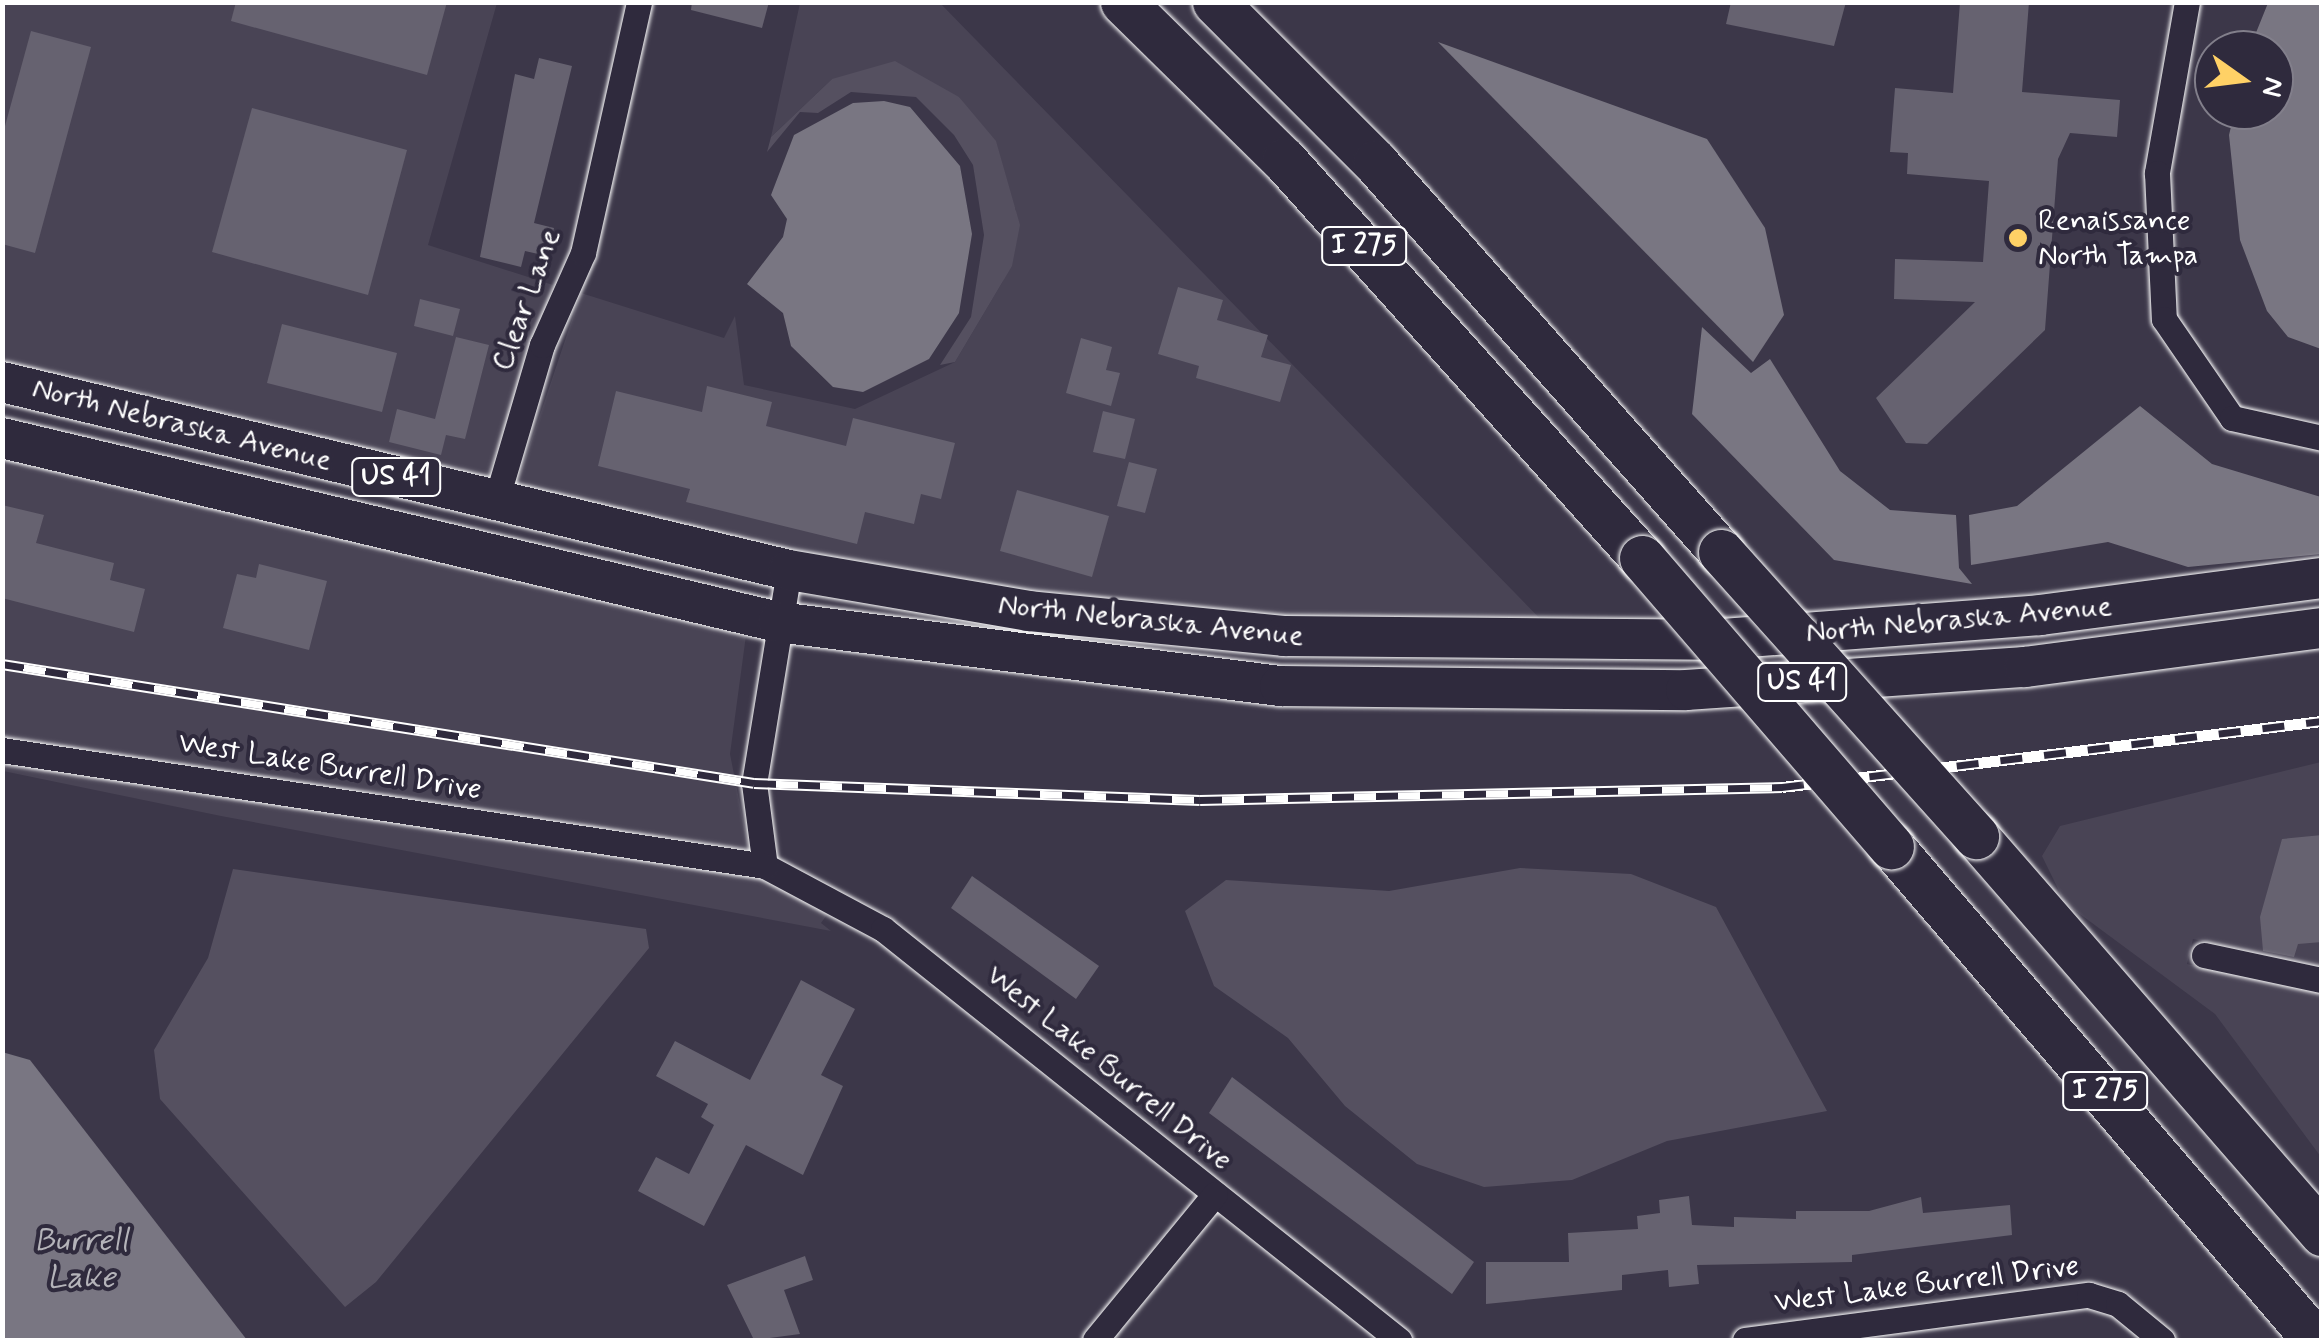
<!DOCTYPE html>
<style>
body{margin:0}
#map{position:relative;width:2324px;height:1343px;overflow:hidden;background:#3c3749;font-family:Mynerve,sans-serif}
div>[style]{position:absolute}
.built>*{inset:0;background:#494455}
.green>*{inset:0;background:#555060}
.water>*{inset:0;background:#797682}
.building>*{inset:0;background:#666270}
.roads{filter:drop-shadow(0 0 2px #fff) drop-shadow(0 0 2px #fff)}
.minor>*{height:25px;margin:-12.5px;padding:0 12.5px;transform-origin:12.5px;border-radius:12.5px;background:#2f2a3d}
.primary>*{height:40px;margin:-20px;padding:0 20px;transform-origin:20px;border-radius:20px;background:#2f2a3d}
.motorway>*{height:45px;margin:-22.5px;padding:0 22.5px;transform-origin:22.5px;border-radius:22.5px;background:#2f2a3d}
.rail>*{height:11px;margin-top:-5.5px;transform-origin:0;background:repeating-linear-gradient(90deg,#2f2a3d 0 22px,#fff 0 44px);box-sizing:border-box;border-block:2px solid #fff}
.bridges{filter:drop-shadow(0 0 2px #fff) drop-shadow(0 0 2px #fff)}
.motorway-bridge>*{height:45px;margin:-22.5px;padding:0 22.5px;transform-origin:22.5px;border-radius:22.5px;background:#2f2a3d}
.dots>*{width:28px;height:28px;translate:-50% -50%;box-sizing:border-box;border:5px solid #2f2a3d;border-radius:50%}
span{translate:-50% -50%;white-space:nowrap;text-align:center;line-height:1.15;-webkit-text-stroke:8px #2f2a3d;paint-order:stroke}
.shield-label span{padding:2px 8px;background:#2f2a3d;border:2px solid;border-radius:8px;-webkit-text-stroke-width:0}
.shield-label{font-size:28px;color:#fff;font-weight:700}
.poi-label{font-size:30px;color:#fff}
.left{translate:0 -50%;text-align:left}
.street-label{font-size:30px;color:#fff}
.water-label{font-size:32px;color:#b5b4ba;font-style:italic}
.frame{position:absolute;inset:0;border:5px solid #fff;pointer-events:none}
.north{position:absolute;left:2194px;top:30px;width:100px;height:100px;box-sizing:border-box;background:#2f2a3d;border:2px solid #827f8b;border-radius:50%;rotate:104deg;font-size:28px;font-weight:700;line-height:40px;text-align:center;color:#fff}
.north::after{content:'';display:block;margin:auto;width:35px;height:45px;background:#ffd166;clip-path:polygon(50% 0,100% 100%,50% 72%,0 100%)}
</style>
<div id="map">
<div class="built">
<i style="clip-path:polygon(3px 3px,497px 3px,428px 245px,553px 285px,485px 485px,3px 369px)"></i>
<i style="clip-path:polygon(800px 3px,940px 3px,1553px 632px,1285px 624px,899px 577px,514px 492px,581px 293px,724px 338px,735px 316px,744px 385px,855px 409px,955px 362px,1003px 281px,1016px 210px,959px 97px,832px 79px,771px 137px)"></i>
<i style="clip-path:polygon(2px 451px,747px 628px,730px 754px,749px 850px,3px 737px)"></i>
<i style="clip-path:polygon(2321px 762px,2321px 967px,2193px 939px,2187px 964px,2321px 993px,2321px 1157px,2215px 1014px,2065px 903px,2042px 856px,2060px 826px)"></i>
<i style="clip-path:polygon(2px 763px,762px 878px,829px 912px,821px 923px,831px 931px,221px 816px,3px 771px)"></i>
</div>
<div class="green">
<i style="clip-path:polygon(895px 61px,959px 97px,996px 141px,1020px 225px,1012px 266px,955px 362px,940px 365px,971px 317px,984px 235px,973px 165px,954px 135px,916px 97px,851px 92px,818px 113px,800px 112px,767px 152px,771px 137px,832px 79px)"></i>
<i style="clip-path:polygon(1520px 868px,1631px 874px,1716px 907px,1827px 1111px,1667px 1141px,1572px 1180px,1484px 1187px,1417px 1164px,1345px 1106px,1288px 1038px,1214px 986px,1185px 911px,1226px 880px,1389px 891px)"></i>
<i style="clip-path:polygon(233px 869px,646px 929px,649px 948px,376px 1282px,345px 1307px,160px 1099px,154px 1050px,208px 958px)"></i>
</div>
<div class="water">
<i style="clip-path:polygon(2268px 3px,2321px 3px,2321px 349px,2288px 337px,2267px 311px,2240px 240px,2229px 135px,2235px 110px,2274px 110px,2274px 50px,2249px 50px)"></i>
<i style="clip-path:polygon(1438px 42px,1707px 139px,1765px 228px,1784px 315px,1753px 362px)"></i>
<i style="clip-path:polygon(884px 101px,910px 107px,960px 166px,972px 234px,959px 313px,929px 359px,863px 392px,833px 387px,791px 346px,783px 313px,747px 284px,783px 237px,787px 219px,771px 195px,794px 135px,853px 103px)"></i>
<i style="clip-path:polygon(1702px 327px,1751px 373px,1770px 359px,1840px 471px,1890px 510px,1956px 515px,1959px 568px,1972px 584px,1834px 560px,1692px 414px)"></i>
<i style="clip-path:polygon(2140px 406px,2212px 464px,2321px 497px,2321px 554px,2188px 567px,2108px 542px,1971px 565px,1969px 515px,2017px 506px)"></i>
<i style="clip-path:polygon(2px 1052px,30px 1060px,247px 1340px,3px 1340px)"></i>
</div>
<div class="building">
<i style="clip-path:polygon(236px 2px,447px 2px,427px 75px,231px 21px)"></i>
<i style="clip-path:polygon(692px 2px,769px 2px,762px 28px,691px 10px)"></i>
<i style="clip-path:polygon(1731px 2px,1846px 2px,1834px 46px,1726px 24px)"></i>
<i style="clip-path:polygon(1960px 2px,2029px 2px,2022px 92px,2120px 100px,2117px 137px,2070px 133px,2058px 159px,2045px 330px,1927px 444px,1906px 443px,1876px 398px,1975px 302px,1894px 299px,1895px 259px,1983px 262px,1989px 181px,1907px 174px,1908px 153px,1890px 152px,1895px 88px,1953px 93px)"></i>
<i style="clip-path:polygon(31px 31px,91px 47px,35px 253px,2px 244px,2px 137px)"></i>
<i style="clip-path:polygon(539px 58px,572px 66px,534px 223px,554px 228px,547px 256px,525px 251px,521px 267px,480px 257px,515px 74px,534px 79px)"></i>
<i style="clip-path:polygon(252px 108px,407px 150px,368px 295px,212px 252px)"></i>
<i style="clip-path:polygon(1178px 287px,1223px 300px,1217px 320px,1268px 335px,1261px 357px,1291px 365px,1280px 402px,1196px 378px,1199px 366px,1158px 354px)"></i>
<i style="clip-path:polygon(420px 299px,460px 309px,453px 336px,414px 326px)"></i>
<i style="clip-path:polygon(282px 324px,397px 353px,382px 412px,267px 383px)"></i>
<i style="clip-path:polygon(456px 337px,489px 345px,465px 439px,446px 435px,441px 455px,389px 442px,397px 409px,435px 419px)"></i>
<i style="clip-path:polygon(1081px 338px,1112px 347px,1106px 370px,1120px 373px,1111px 406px,1066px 393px)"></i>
<i style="clip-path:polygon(707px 386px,772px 402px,766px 426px,846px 446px,853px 418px,955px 443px,941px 499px,921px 494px,914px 524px,865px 512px,857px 544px,686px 502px,690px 489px,598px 466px,616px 391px,702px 412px)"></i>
<i style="clip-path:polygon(1103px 411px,1135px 419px,1125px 459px,1093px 452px)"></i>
<i style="clip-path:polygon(1129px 462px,1157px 469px,1145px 513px,1117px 506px)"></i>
<i style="clip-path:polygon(1017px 490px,1109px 516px,1092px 577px,1000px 551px)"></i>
<i style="clip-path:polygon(2px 505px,44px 515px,36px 543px,114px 563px,110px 580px,145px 589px,134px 632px,2px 598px)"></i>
<i style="clip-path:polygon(259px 564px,327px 581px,309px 650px,223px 628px,237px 574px,256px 578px)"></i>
<i style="clip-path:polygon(2322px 835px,2322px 942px,2298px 944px,2294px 957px,2263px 951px,2260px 917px,2282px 839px)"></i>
<i style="clip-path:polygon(972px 876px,1099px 966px,1076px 999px,951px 908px)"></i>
<i style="clip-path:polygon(801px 980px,855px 1009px,821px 1075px,843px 1086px,803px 1175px,746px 1145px,704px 1226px,638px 1191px,656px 1157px,689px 1174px,714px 1125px,701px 1117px,708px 1104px,656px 1076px,675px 1041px,750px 1080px)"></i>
<i style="clip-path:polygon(1232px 1077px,1474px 1262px,1452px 1294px,1209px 1113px)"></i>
<i style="clip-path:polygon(1689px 1196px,1692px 1225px,1734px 1227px,1734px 1217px,1796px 1219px,1796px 1211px,1869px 1211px,1921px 1197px,1923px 1213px,2010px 1205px,2012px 1235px,1852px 1255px,1852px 1262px,1697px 1265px,1699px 1284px,1669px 1287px,1668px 1270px,1622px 1275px,1622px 1290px,1486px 1304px,1486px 1262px,1569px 1262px,1568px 1233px,1638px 1229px,1637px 1216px,1660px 1213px,1659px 1200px)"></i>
<i style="clip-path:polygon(805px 1256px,813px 1280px,784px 1290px,800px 1334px,754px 1340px,727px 1285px)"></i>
</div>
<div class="roads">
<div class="minor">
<i style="left:2187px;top:2px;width:174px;rotate:100deg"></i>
<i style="left:2157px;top:173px;width:146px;rotate:87.3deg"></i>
<i style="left:2164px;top:319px;width:120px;rotate:55.5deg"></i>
<i style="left:2232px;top:418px;width:92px;rotate:12.5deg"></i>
<i style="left:496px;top:501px;width:163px;rotate:-73.6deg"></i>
<i style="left:542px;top:345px;width:101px;rotate:-66deg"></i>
<i style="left:583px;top:253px;width:257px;rotate:-77.4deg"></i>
<i style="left:789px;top:570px;width:216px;rotate:99.3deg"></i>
<i style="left:754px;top:783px;width:84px;rotate:82.5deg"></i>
<i style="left:765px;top:866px;width:134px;rotate:28.1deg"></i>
<i style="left:883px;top:929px;width:660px;rotate:38.54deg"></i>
<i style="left:2px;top:750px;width:772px;rotate:8.64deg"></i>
<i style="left:2204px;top:955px;width:121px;rotate:12deg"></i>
<i style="left:1095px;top:1340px;width:189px;rotate:-50.6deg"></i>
<i style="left:1745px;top:1340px;width:347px;rotate:-7.5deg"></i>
<i style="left:2089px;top:1295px;width:30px;rotate:17deg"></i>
<i style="left:2118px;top:1304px;width:57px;rotate:39.3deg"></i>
</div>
<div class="primary">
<i style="left:2px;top:382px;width:809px;rotate:13.44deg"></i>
<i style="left:789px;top:570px;width:243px;rotate:9.7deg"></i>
<i style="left:1029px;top:611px;width:256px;rotate:5.6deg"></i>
<i style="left:1284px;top:636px;width:425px;rotate:0.5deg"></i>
<i style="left:1709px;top:640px;width:332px;rotate:-4.3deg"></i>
<i style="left:2040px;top:615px;width:284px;rotate:-7.5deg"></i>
<i style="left:2px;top:438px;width:798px;rotate:13.34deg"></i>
<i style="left:778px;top:622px;width:506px;rotate:7.27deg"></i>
<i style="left:1280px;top:686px;width:406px;rotate:0.6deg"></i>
<i style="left:1686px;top:690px;width:340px;rotate:-3.9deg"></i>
<i style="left:2025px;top:667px;width:300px;rotate:-7.5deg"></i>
</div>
<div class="motorway">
<i style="left:1123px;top:2px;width:226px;rotate:44.5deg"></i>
<i style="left:1284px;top:160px;width:535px;rotate:48.03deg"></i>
<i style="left:1215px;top:2px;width:226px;rotate:45deg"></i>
<i style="left:1375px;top:162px;width:521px;rotate:48.42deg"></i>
<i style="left:1976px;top:836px;width:527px;rotate:48.93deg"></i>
<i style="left:1891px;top:846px;width:651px;rotate:49.36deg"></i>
</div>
</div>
<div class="rail">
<i style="left:2px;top:664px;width:761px;rotate:8.99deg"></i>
<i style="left:754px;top:783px;width:446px;rotate:2.2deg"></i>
<i style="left:1200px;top:800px;width:582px;rotate:-1.28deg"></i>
<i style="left:1782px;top:787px;width:544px;rotate:-6.97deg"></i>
</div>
<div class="bridges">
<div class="motorway-bridge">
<i style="left:1721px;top:552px;width:382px;rotate:48.1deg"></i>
<i style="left:1642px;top:558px;width:381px;rotate:49.2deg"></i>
</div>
</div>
<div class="dots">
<i style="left:2018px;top:238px;background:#ffd166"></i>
</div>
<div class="shield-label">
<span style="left:1364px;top:246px">I 275</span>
<span style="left:396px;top:477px">US 41</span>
<span style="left:1802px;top:682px">US 41</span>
<span style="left:2105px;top:1091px">I 275</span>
</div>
<div class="poi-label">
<span class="left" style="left:2038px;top:238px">Renaissance<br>North Tampa</span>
</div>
<div class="street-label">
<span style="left:527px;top:300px;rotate:-70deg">Clear Lane</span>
<span style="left:182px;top:425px;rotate:14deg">North Nebraska Avenue</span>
<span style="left:1959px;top:620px;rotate:-5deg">North Nebraska Avenue</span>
<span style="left:1151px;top:621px;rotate:6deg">North Nebraska Avenue</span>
<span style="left:330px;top:767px;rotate:9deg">West Lake Burrell Drive</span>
<span style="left:1109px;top:1068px;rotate:39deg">West Lake Burrell Drive</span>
<span style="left:1927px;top:1285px;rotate:-7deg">West Lake Burrell Drive</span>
</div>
<div class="water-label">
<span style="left:81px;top:1260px">Burrell<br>Lake</span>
</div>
<div class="frame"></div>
<div class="north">N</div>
</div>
